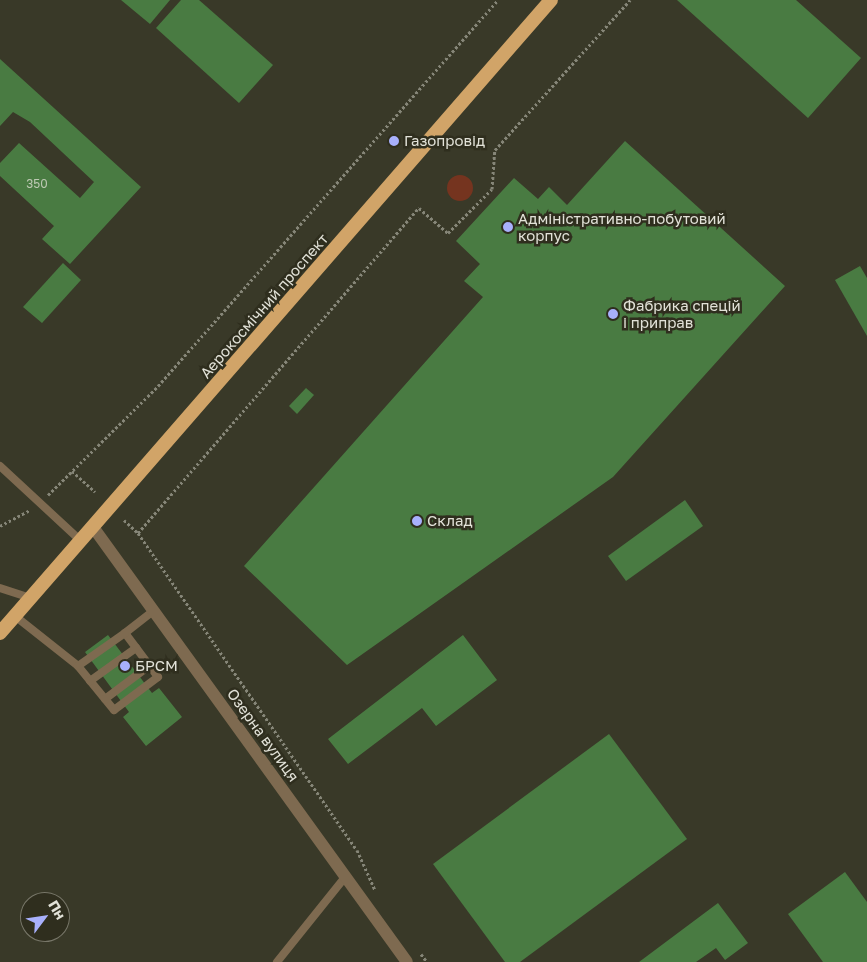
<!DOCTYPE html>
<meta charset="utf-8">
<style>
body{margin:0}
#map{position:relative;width:867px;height:962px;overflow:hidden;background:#393928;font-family:"Golos Text",sans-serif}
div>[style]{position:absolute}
.green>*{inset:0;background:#75341f}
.round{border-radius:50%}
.building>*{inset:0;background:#497b42}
.path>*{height:3px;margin-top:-1.5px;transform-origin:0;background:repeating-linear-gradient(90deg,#868678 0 2.5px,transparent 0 5px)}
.service>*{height:8px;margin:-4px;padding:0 4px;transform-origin:4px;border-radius:4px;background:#7e6a50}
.minor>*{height:12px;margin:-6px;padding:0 6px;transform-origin:6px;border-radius:6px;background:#7e6a50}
.trunk>*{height:14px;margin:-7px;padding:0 7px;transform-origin:7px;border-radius:7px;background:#d1a468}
.dots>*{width:14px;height:14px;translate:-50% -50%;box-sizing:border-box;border:2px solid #2f2e1e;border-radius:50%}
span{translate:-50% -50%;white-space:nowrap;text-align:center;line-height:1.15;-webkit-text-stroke:5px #2f2e1e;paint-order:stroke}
.number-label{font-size:12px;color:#bcc8b2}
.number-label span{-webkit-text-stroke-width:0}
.poi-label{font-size:15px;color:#e2e2d8}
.left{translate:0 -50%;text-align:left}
.street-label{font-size:15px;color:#e2e2d8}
.north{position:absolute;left:20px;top:892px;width:50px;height:50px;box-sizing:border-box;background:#2f2e1e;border:1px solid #777668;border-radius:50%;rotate:59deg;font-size:14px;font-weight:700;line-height:20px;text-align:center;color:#e2e2d8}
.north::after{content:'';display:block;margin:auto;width:18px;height:22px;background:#a8b0fc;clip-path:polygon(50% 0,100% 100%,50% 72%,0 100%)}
</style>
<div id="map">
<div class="green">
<i class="round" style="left:447px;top:175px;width:26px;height:26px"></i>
</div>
<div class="building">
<i style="clip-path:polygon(121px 0,170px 0,150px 24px)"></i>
<i style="clip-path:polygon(181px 0,199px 0,273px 65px,239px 103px,156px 28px)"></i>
<i style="clip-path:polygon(677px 0,796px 0,861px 58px,808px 118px)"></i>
<i style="clip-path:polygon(0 59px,141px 187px,70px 264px,42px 239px,54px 226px,0 176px,0 163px,19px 143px,80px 198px,94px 182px,30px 122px,13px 112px,0 126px)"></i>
<i style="clip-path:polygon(625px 141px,785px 286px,613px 477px,347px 665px,244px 566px,483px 297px,464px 281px,480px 264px,456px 241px,514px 178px,538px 199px,549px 187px,567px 205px)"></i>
<i style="clip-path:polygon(63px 263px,81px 280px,42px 323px,23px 307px)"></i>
<i style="clip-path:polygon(860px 266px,867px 278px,867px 336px,835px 280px)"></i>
<i style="clip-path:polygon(306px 388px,314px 395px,297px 414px,289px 406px)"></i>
<i style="clip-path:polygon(685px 500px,703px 526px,626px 581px,608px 556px)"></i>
<i style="clip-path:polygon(108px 635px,152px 693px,159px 688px,182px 717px,146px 746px,123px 717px,129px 712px,85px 652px)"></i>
<i style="clip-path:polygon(463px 635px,497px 680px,436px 726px,422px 708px,348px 764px,328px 739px)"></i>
<i style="clip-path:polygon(609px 734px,687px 839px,520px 962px,505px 962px,433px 864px)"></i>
<i style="clip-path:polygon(845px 872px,867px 902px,867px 962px,823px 962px,788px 914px)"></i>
<i style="clip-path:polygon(718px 903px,748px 943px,725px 960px,716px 948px,696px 962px,639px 962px)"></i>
</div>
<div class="path">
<i style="left:72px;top:471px;width:31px;rotate:42deg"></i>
<i style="left:48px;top:495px;width:155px;rotate:-44.7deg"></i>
<i style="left:158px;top:386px;width:514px;rotate:-48.63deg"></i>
<i style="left:124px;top:520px;width:19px;rotate:43deg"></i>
<i style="left:138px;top:533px;width:430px;rotate:-49.2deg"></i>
<i style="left:419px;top:208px;width:38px;rotate:41deg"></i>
<i style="left:448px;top:233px;width:62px;rotate:-45deg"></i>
<i style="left:492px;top:189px;width:39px;rotate:-86deg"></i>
<i style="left:495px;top:150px;width:202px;rotate:-48deg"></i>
<i style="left:0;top:526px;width:34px;rotate:-28deg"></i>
<i style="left:138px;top:533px;width:385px;rotate:55.4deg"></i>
<i style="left:357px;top:850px;width:44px;rotate:65.8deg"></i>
<i style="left:421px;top:954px;width:10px;rotate:53deg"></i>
</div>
<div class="service">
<i style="left:0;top:466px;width:110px;rotate:42.8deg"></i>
<i style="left:0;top:588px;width:33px;rotate:18deg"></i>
<i style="left:15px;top:616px;width:80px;rotate:38.4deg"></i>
<i style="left:78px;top:666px;width:57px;rotate:50.7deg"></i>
<i style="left:114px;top:710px;width:55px;rotate:-36.9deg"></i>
<i style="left:158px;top:677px;width:55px;rotate:-126.9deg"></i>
<i style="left:125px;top:633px;width:36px;rotate:-38deg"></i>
<i style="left:78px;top:666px;width:57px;rotate:-35.1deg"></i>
<i style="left:90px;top:681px;width:57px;rotate:-35.7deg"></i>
<i style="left:105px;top:699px;width:55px;rotate:-36.9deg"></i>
<i style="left:277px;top:962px;width:109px;rotate:-51.3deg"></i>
</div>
<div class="minor">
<i style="left:93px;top:527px;width:536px;rotate:54.18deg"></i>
</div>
<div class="trunk">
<i style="left:0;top:633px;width:839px;rotate:-48.96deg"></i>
</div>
<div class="dots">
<i style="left:394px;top:141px;background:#a8b0fc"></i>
<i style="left:508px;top:227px;background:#a8b0fc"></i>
<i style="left:613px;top:314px;background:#a8b0fc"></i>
<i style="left:417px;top:521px;background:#a8b0fc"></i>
<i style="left:125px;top:666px;background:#a8b0fc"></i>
</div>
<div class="number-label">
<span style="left:37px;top:184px">350</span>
</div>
<div class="poi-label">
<span class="left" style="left:404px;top:141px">Газопровiд</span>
<span class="left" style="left:518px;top:227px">Адміністративно-побутовий<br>корпус</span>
<span class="left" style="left:623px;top:314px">Фабрика спецій<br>і приправ</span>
<span class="left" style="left:427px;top:521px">Склад</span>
<span class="left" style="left:135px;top:666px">БРСМ</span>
</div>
<div class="street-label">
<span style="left:264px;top:306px;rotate:-49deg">Аерокосмічний проспект</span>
<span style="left:263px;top:735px;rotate:54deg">Озерна вулиця</span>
</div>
<div class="north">Пн</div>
</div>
